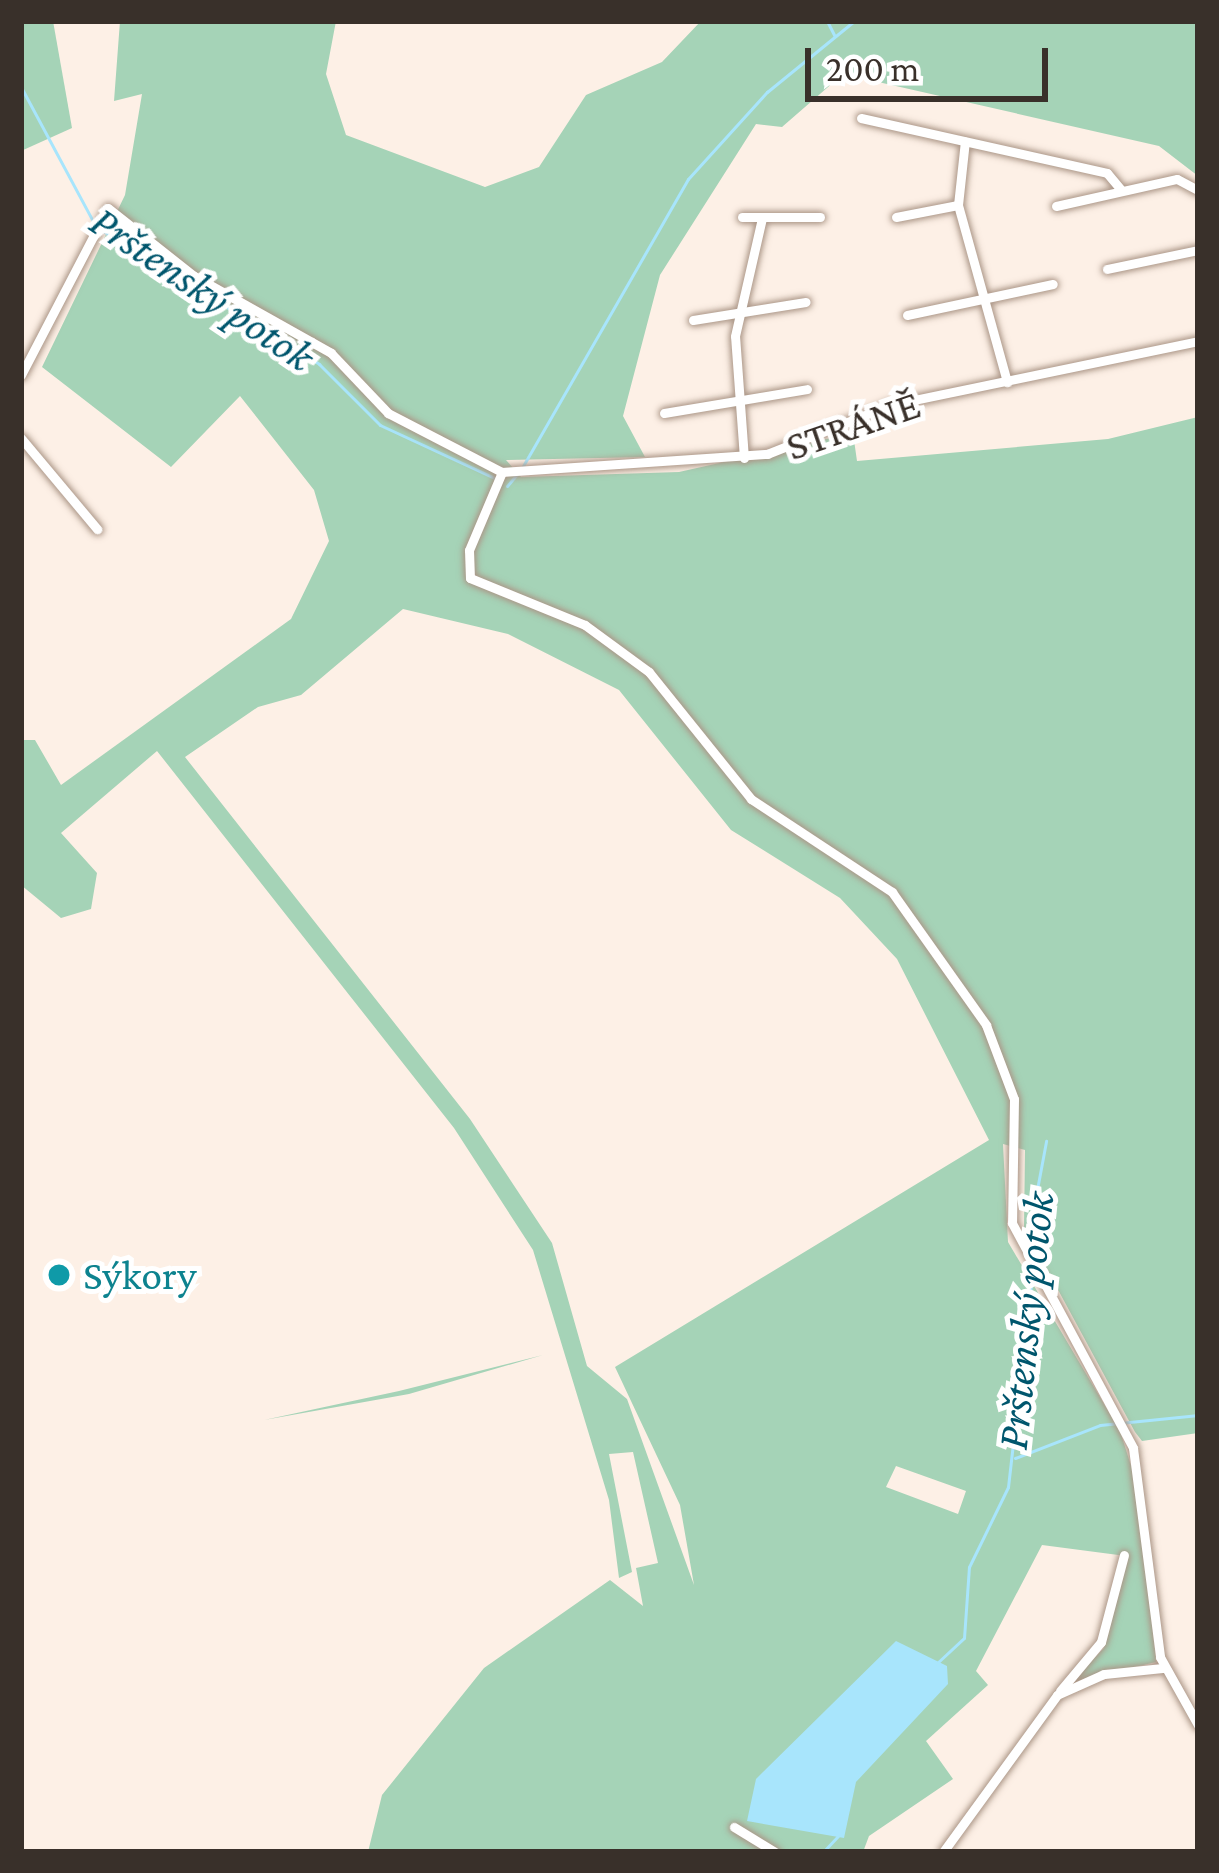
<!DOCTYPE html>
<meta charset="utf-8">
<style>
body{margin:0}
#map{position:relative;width:1219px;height:1873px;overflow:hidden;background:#fdf0e6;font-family:"Crimson Pro",serif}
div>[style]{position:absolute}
.green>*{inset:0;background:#a5d3b7}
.water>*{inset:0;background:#a8e5fc}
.stream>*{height:3px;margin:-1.5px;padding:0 1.5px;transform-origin:1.5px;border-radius:1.5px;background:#a8e5fc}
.roads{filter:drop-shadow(0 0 3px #ab9687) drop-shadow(0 0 3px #ab9687)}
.street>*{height:9px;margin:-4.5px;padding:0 4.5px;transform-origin:4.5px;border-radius:4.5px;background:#fff}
.dots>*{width:33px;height:33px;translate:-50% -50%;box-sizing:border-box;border:6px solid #fff;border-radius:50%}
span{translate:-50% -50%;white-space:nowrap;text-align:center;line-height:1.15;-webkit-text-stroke:10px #fff;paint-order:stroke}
.street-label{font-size:42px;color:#39302a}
.culture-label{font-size:42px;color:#0d838f}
.left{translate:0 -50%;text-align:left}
.water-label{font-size:45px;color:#00566d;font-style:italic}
.frame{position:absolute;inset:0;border:24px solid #39302a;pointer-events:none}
.scale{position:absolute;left:805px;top:48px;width:243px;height:54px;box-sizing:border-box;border:6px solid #39302a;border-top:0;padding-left:15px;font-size:36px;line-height:42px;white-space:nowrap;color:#39302a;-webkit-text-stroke:9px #fff;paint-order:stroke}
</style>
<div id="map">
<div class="green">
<i style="clip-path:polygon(21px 21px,53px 21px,72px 128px,21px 151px)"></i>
<i style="clip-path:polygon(evenodd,120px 21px,336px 21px,326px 74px,346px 135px,485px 187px,539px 167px,586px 95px,662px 62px,701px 21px,1198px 21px,1198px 176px,1159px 146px,843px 74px,782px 127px,756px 124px,660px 275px,623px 416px,645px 457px,506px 460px,521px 477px,679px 472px,853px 433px,857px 461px,1108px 439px,1198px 417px,1198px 1433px,1142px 1441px,1135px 1432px,1024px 1227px,1025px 1150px,1003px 1144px,1008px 1242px,1120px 1431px,1140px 1494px,1156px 1662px,1072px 1682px,1104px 1648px,1126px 1556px,1042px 1545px,976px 1671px,988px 1685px,926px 1741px,953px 1779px,869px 1836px,863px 1852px,368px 1852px,382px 1795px,484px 1668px,610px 1580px,643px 1606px,636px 1568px,658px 1563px,633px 1452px,609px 1454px,632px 1572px,619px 1578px,609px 1500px,533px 1250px,454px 1128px,157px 751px,61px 833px,97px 873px,91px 909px,61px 918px,21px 885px,21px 740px,35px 740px,61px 785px,291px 619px,329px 541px,314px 490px,240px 396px,171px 467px,42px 367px,125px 195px,142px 94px,114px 101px,120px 21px,403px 609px,508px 634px,619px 690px,731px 830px,840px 898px,897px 959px,989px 1140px,615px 1367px,680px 1505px,694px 1585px,627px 1399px,587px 1366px,552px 1243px,470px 1119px,185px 757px,258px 707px,301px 695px,403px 609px,120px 21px,896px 1466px,966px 1491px,958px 1514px,886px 1487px,896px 1466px)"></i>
<i style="clip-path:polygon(543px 1355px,409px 1394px,264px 1420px,399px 1391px)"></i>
</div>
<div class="water">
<i style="clip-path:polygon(896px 1641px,947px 1666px,948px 1684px,856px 1782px,844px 1838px,747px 1821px,756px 1779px)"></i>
</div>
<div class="stream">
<i style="left:827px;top:21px;width:16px;rotate:63deg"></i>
<i style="left:21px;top:87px;width:157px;rotate:61.8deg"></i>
<i style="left:103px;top:231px;width:254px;rotate:31.6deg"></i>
<i style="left:319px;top:364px;width:86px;rotate:45deg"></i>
<i style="left:380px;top:425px;width:129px;rotate:24.8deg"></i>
<i style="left:523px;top:466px;width:331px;rotate:-60.1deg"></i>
<i style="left:688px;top:179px;width:118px;rotate:-47.8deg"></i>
<i style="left:767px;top:92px;width:112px;rotate:-39.2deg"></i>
<i style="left:507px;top:486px;width:16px;rotate:-50deg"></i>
<i style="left:1027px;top:1243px;width:104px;rotate:-79.4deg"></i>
<i style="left:1015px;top:1458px;width:91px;rotate:-21.2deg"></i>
<i style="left:1100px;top:1425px;width:99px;rotate:-5.8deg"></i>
<i style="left:936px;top:1664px;width:38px;rotate:-43deg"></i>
<i style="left:964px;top:1638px;width:71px;rotate:-86deg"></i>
<i style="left:969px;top:1567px;width:89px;rotate:-64deg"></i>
<i style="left:1008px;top:1487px;width:219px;rotate:-83.5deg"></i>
<i style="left:823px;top:1852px;width:22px;rotate:-47deg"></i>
</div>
<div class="roads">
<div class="street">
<i style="left:861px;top:118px;width:252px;rotate:12.6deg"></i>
<i style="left:1107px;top:173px;width:23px;rotate:50deg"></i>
<i style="left:958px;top:205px;width:64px;rotate:-83.8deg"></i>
<i style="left:1056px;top:206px;width:124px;rotate:-12.6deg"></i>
<i style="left:1177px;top:179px;width:24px;rotate:28deg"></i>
<i style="left:742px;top:217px;width:78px"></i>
<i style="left:896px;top:217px;width:63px;rotate:-11deg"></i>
<i style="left:958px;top:205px;width:184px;rotate:74.5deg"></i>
<i style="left:1107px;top:269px;width:93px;rotate:-11.8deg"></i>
<i style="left:907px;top:315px;width:149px;rotate:-12deg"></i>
<i style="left:693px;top:320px;width:114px;rotate:-9.1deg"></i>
<i style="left:21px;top:375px;width:188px;rotate:-62.5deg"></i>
<i style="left:108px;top:208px;width:110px;rotate:38.3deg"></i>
<i style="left:194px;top:276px;width:157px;rotate:29.3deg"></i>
<i style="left:331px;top:353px;width:83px;rotate:46.5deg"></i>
<i style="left:388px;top:413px;width:128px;rotate:27.4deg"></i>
<i style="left:502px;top:472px;width:266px;rotate:-3.9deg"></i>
<i style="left:767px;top:454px;width:132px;rotate:-21.7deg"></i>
<i style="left:890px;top:405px;width:315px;rotate:-11.7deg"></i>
<i style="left:664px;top:413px;width:145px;rotate:-9.5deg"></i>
<i style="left:21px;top:438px;width:119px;rotate:50.1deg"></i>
<i style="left:744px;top:458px;width:122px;rotate:-94.2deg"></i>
<i style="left:735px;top:336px;width:121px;rotate:-77.1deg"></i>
<i style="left:502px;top:472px;width:85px;rotate:112.9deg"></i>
<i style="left:469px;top:550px;width:28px;rotate:88deg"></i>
<i style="left:470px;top:578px;width:124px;rotate:22.2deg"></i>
<i style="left:585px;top:625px;width:79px;rotate:36.3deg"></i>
<i style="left:649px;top:672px;width:163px;rotate:51.2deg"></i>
<i style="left:751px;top:799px;width:169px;rotate:33.4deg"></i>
<i style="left:892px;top:892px;width:163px;rotate:54.7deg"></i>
<i style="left:986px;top:1025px;width:79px;rotate:69.3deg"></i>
<i style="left:1014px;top:1099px;width:124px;rotate:90.9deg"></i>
<i style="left:1012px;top:1223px;width:255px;rotate:61.7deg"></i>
<i style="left:1133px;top:1448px;width:211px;rotate:82.6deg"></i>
<i style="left:1160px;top:1657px;width:78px;rotate:60.8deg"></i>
<i style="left:1060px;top:1691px;width:64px;rotate:-50.1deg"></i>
<i style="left:1101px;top:1642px;width:90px;rotate:-75.2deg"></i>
<i style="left:734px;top:1827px;width:48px;rotate:31.4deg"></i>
<i style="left:943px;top:1852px;width:194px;rotate:-54deg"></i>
<i style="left:1057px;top:1695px;width:51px;rotate:-24.1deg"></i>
<i style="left:1104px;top:1674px;width:59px;rotate:-5.8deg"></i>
</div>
</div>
<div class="dots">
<i style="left:59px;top:1275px;background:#0f9aa8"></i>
</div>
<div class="street-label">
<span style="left:853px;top:425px;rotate:-19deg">STRÁNĚ</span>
</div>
<div class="culture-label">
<span class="left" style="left:83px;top:1275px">Sýkory</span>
</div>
<div class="water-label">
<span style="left:202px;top:289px;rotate:34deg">Prštenský potok</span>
<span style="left:1026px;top:1321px;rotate:-84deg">Prštenský potok</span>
</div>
<div class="frame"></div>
<div class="scale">200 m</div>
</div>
